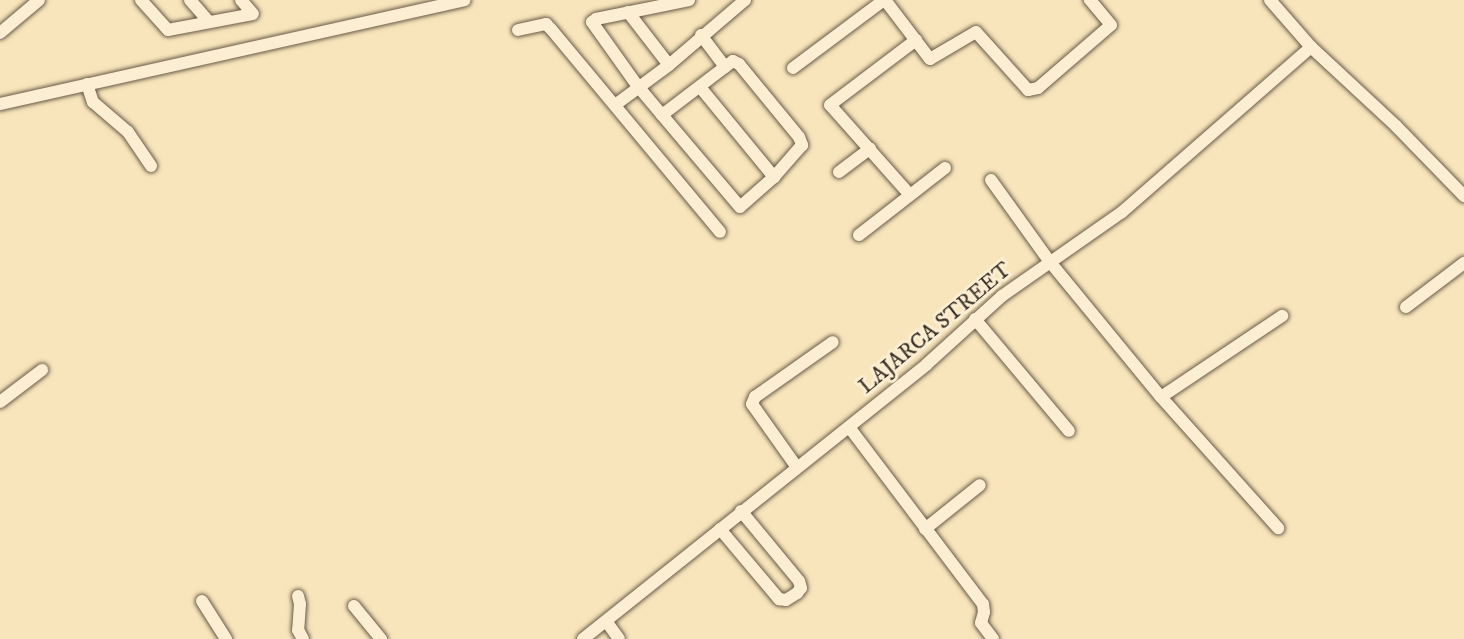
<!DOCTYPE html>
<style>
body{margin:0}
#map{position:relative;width:1464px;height:639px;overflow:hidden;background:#f9e5bb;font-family:"IM FELL DW Pica",serif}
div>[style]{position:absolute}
.roads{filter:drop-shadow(0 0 2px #685b48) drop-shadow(0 0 2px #685b48)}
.minor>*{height:12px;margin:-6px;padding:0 6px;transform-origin:6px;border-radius:6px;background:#fbeed3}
span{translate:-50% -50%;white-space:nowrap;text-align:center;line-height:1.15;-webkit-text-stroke:6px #fbeed3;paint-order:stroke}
.street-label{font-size:22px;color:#372d21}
</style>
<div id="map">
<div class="roads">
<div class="minor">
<i style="left:141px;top:0;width:40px;rotate:48deg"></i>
<i style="left:168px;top:30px;width:86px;rotate:-10.7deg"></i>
<i style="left:190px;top:0;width:29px;rotate:49deg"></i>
<i style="left:241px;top:0;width:18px;rotate:49deg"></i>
<i style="left:885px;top:0;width:74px;rotate:52.7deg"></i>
<i style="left:930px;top:59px;width:53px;rotate:-30.4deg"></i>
<i style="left:976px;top:32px;width:78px;rotate:48.1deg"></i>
<i style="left:1028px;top:90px;width:10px;rotate:-11deg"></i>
<i style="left:1038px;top:88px;width:96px;rotate:-40.8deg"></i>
<i style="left:1111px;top:25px;width:33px;rotate:-130deg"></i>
<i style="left:1270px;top:0;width:62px;rotate:48.9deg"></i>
<i style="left:1311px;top:47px;width:116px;rotate:42.9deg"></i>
<i style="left:1396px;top:126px;width:98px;rotate:45.8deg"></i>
<i style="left:628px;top:12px;width:67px;rotate:52.3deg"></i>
<i style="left:518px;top:30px;width:29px;rotate:-12deg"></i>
<i style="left:546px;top:24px;width:7px;rotate:45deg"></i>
<i style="left:551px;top:29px;width:264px;rotate:50.2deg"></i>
<i style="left:0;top:33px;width:51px;rotate:-40.2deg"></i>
<i style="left:701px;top:35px;width:40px;rotate:53deg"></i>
<i style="left:793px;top:68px;width:114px;rotate:-36.8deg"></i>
<i style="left:87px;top:84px;width:19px;rotate:72deg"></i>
<i style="left:93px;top:102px;width:46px;rotate:40.6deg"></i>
<i style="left:128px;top:132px;width:41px;rotate:55.9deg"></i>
<i style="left:700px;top:87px;width:117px;rotate:50.6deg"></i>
<i style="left:0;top:104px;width:476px;rotate:-12.6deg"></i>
<i style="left:615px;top:105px;width:67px;rotate:-36.5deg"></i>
<i style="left:669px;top:65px;width:100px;rotate:-40.5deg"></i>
<i style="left:662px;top:115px;width:89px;rotate:-37.3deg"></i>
<i style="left:733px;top:61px;width:7px;rotate:27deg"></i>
<i style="left:739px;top:64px;width:94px;rotate:50.6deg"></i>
<i style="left:799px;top:137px;width:9px;rotate:69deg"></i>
<i style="left:802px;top:145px;width:43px;rotate:131.2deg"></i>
<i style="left:774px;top:177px;width:45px;rotate:138.6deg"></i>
<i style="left:740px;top:207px;width:121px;rotate:-130.3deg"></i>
<i style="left:662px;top:115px;width:35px;rotate:-130deg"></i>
<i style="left:639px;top:88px;width:81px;rotate:-125.5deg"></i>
<i style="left:592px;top:22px;width:5px;rotate:-37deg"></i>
<i style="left:596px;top:19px;width:95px;rotate:-11.5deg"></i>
<i style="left:839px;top:172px;width:39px;rotate:-37deg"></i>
<i style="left:991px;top:180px;width:101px;rotate:54.3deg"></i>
<i style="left:1050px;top:262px;width:175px;rotate:50.6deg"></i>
<i style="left:1161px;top:397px;width:176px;rotate:48.2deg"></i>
<i style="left:910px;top:195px;width:120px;rotate:-131.6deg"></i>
<i style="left:830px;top:105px;width:108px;rotate:-37.1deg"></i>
<i style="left:859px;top:235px;width:109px;rotate:-37.9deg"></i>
<i style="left:1406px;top:307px;width:73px;rotate:-37.2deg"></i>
<i style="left:975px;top:319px;width:146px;rotate:50deg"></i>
<i style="left:1161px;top:397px;width:146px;rotate:-33.8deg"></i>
<i style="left:0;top:402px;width:53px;rotate:-37.3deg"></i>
<i style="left:849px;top:427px;width:222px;rotate:52.9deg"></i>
<i style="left:983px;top:604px;width:8px;rotate:83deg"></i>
<i style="left:984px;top:612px;width:11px;rotate:105deg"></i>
<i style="left:981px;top:623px;width:20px;rotate:53deg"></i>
<i style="left:796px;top:466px;width:76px;rotate:-125.4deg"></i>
<i style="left:752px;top:404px;width:8px;rotate:-67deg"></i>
<i style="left:755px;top:397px;width:95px;rotate:-35.2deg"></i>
<i style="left:720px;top:529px;width:92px;rotate:49.9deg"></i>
<i style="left:779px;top:599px;width:7px;rotate:8deg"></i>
<i style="left:786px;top:600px;width:13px;rotate:-32deg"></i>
<i style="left:797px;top:593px;width:6px;rotate:-51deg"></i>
<i style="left:801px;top:588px;width:7px;rotate:-106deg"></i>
<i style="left:799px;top:581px;width:91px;rotate:-129.6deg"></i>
<i style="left:925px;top:529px;width:70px;rotate:-38.7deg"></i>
<i style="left:298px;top:596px;width:8px;rotate:76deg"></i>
<i style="left:300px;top:604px;width:26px;rotate:94deg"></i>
<i style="left:298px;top:630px;width:10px;rotate:61deg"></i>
<i style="left:202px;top:601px;width:45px;rotate:57.7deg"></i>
<i style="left:354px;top:606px;width:43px;rotate:50.7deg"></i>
<i style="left:606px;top:621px;width:22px;rotate:54deg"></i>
<i style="left:583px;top:639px;width:440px;rotate:-38.6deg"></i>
<i style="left:927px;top:364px;width:101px;rotate:-42.2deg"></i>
<i style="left:1002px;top:296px;width:146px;rotate:-35deg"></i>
<i style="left:1122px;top:212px;width:251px;rotate:-41.1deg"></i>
</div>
</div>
<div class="street-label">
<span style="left:935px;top:328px;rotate:-40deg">LAJARCA STREET</span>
</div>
</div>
